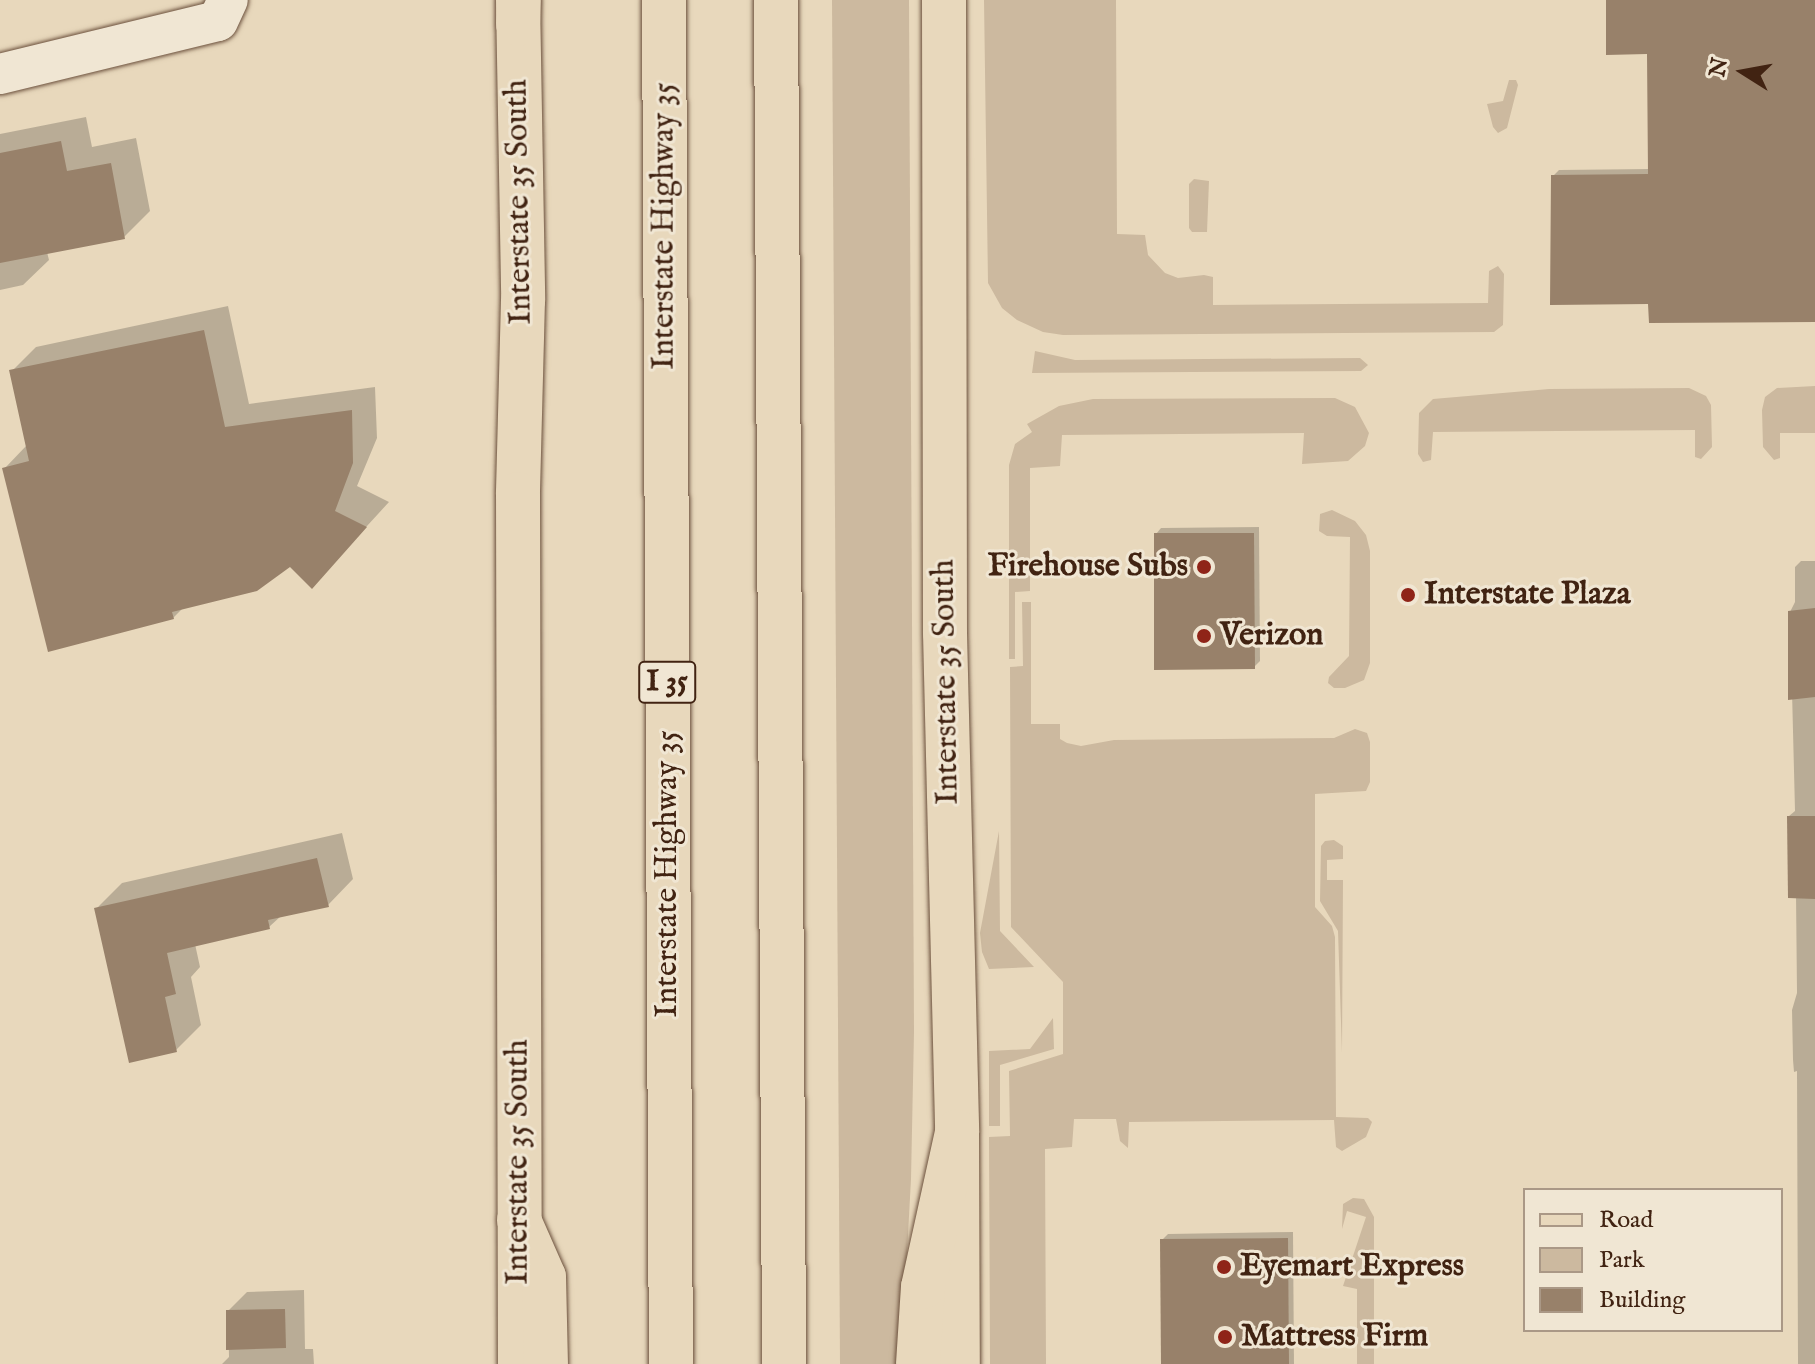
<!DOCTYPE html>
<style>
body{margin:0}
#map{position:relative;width:1815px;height:1364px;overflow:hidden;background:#e8d8bc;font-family:"IM FELL English",serif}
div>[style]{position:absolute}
.green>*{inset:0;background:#ccb99f}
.shadow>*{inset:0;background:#0003}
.building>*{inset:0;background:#98816a}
.roads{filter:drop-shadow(0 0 2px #6b503c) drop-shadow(0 0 2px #6b503c)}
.minor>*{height:40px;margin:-20px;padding:0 20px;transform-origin:20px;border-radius:20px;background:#f0e6d3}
.major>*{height:44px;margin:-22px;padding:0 22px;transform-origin:22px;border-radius:22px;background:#e8d8bc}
.highway>*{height:44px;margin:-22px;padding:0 22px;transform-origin:22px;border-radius:22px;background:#e8d8bc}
.dots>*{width:22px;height:22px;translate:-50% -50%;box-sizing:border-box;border:4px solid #f0e6d3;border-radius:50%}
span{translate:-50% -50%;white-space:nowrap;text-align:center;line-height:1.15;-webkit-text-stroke:6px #f0e6d3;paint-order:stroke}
.shield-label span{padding:2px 6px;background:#f0e6d3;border:2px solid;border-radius:6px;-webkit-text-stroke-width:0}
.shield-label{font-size:30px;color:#412312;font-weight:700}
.street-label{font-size:32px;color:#412312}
.poi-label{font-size:32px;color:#412312;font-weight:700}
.right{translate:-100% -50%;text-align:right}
.left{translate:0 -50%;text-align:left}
.legend{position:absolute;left:1523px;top:1188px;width:260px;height:144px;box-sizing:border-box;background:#f0e6d3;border:2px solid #aa9886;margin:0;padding:10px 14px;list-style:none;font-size:24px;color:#412312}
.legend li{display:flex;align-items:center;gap:16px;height:40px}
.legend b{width:40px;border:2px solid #aa9886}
.north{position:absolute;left:1703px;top:32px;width:80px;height:80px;-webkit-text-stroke:6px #f0e6d3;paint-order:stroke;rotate:281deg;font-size:22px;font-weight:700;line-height:32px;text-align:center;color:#412312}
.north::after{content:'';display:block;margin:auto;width:28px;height:36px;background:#412312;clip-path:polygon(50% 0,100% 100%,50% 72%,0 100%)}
</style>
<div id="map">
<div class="green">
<i style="clip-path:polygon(832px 0,909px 0,914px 1032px,911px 1179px,901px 1364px,840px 1364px)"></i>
<i style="clip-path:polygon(984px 0,1116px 0,1117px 234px,1145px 235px,1148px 255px,1165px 273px,1178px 278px,1204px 275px,1213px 277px,1213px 305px,1488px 303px,1489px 271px,1498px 266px,1504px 274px,1503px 325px,1494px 332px,1063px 335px,1043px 332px,1017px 320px,1002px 308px,988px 283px)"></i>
<i style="clip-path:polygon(1509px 80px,1516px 80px,1518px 85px,1507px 128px,1498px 133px,1493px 127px,1487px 104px,1503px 101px)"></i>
<i style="clip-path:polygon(1194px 179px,1209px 181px,1207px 232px,1192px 232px,1189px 228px,1189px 184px)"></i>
<i style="clip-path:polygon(1035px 351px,1075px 360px,1360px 358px,1368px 365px,1361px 371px,1032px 373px)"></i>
<i style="clip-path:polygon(1815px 386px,1815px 433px,1780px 433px,1780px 458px,1774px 460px,1763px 447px,1762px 410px,1765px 397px,1777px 388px)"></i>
<i style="clip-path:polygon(1689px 388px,1706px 396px,1711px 405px,1712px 447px,1701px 459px,1695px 457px,1695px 430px,1433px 432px,1431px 460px,1423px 462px,1418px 454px,1419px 413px,1433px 399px,1549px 389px)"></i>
<i style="clip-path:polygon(1335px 398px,1355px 407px,1369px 433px,1365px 446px,1348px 461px,1302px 464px,1304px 433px,1062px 435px,1060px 466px,1030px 468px,1030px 591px,1015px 592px,1015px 659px,1009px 659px,1009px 465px,1015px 444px,1032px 432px,1027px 424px,1059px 406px,1093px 399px)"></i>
<i style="clip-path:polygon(1332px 510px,1355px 521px,1366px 535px,1370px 551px,1370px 663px,1364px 680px,1345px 688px,1334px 688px,1328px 683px,1329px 677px,1349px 656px,1350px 537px,1327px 536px,1319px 531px,1320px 514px)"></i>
<i style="clip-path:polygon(1022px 602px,1031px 602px,1031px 724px,1060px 724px,1060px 739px,1067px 743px,1081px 746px,1114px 740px,1334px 738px,1355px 729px,1367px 733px,1370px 742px,1370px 782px,1366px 791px,1315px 794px,1315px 907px,1332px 926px,1335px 937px,1336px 1117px,1368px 1118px,1372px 1122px,1366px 1137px,1342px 1151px,1336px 1147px,1334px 1120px,1129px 1122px,1128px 1148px,1120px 1141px,1116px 1119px,1074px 1119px,1072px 1147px,1045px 1149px,1046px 1364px,990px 1364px,989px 1137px,1010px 1136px,1009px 1071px,1063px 1054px,1063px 982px,1011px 927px,1010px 667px,1023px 666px)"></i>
<i style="clip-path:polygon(999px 831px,1000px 931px,1034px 967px,989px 969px,982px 952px,980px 933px)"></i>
<i style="clip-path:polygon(1334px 840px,1343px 846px,1343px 859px,1327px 860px,1327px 880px,1343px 880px,1342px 1053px,1338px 931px,1320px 901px,1321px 846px,1325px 841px)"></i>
<i style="clip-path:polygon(1053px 1018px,1054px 1049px,1000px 1065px,1000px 1126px,989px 1126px,989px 1051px,1030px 1049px)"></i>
<i style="clip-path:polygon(1353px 1198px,1364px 1199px,1374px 1217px,1374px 1364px,1357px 1364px,1357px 1289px,1343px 1286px,1366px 1217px,1347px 1211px,1342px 1229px,1343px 1204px)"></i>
</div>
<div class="shadow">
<i style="clip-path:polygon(1608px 0,1815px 0,1815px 320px,1650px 302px,1553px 176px,1559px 170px,1650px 169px,1649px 52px)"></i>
<i style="clip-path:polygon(86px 117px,92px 147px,136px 138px,150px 211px,124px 237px,47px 252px,49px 260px,23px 285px,0 290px,0 134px)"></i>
<i style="clip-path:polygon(228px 306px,249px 404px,375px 387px,377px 438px,357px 486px,389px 502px,312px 586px,290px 564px,184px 607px,173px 618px,5px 468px,27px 445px,12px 371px,36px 347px)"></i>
<i style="clip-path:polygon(1259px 527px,1260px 661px,1254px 667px,1156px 534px,1161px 528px)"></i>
<i style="clip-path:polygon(1801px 561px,1815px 561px,1815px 1364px,1798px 1364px,1797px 1071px,1794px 1072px,1793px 1060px,1792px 1010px,1797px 993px,1796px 896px,1789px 816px,1795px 811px,1790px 612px,1795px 602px,1795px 567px)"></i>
<i style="clip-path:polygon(342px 833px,353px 879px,328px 905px,281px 916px,269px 927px,195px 944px,200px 967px,191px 977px,201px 1025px,176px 1050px,96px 909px,122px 883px)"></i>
<i style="clip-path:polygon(1293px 1232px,1294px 1364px,1163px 1364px,1162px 1240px,1168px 1234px)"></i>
<i style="clip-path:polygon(304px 1290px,305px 1349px,313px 1349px,314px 1364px,222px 1364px,229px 1357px,228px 1311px,247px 1292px)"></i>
</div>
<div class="building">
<i style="clip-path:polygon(1606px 0,1815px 0,1815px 322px,1649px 323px,1648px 304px,1550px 305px,1551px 175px,1648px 174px,1647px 54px,1606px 55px)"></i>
<i style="clip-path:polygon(61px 141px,67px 171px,111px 163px,125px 239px,0 263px,0 153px)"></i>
<i style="clip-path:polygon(204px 330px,225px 427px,352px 410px,353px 463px,335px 511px,367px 527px,312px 589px,290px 567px,257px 591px,172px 612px,174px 619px,48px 652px,2px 468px,29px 461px,9px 370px)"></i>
<i style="clip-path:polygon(1154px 533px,1254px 533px,1255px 669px,1154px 670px)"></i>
<i style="clip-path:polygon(1815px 608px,1815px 697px,1788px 700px,1788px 611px)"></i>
<i style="clip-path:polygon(1787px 816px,1815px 816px,1815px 899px,1788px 898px)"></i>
<i style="clip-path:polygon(317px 858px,329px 907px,268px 920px,270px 929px,167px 953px,176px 994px,165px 997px,177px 1052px,129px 1063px,94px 908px)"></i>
<i style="clip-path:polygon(1288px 1238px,1289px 1364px,1161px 1364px,1160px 1239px)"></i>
<i style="clip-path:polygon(285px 1309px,286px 1348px,226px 1350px,226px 1310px)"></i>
</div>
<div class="roads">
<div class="minor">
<i style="left:0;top:74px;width:224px;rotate:-13.7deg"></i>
<i style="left:218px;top:21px;width:23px;rotate:-65deg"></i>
</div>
<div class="major">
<i style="left:518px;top:0;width:300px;rotate:89deg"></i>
<i style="left:523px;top:300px;width:194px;rotate:91.5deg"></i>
<i style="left:518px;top:494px;width:870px;rotate:89.87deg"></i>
<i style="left:944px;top:0;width:633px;rotate:89.91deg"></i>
<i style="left:945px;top:633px;width:499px;rotate:88.6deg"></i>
<i style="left:957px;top:1132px;width:232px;rotate:89.8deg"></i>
</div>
<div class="highway">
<i style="left:664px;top:0;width:1364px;rotate:89.71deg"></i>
<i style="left:776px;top:0;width:1364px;rotate:89.66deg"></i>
<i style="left:518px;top:24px;width:24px;rotate:-88deg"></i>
<i style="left:519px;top:1220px;width:62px;rotate:66.3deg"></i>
<i style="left:544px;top:1277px;width:87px;rotate:88.7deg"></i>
<i style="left:918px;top:1364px;width:77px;rotate:-86.3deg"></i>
<i style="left:923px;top:1287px;width:159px;rotate:-77.6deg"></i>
</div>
</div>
<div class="dots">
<i style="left:1204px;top:567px;background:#8f2418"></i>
<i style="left:1408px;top:595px;background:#8f2418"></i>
<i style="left:1204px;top:636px;background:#8f2418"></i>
<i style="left:1224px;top:1267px;background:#8f2418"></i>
<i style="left:1225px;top:1337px;background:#8f2418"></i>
</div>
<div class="shield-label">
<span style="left:667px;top:682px">I 35</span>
</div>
<div class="street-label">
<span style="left:520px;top:202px;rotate:-91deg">Interstate 35 South</span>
<span style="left:665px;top:226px;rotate:-90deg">Interstate Highway 35</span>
<span style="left:947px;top:682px;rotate:-91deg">Interstate 35 South</span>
<span style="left:668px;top:874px;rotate:-90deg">Interstate Highway 35</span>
<span style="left:519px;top:1162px;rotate:-90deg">Interstate 35 South</span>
</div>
<div class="poi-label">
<span class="right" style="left:1188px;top:567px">Firehouse Subs</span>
<span class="left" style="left:1424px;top:595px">Interstate Plaza</span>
<span class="left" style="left:1220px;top:636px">Verizon</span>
<span class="left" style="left:1240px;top:1267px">Eyemart Express</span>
<span class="left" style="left:1241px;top:1337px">Mattress Firm</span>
</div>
<ul class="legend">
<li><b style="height:10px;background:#e8d8bc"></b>Road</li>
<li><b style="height:22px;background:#ccb99f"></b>Park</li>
<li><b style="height:22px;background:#98816a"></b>Building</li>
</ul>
<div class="north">N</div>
</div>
